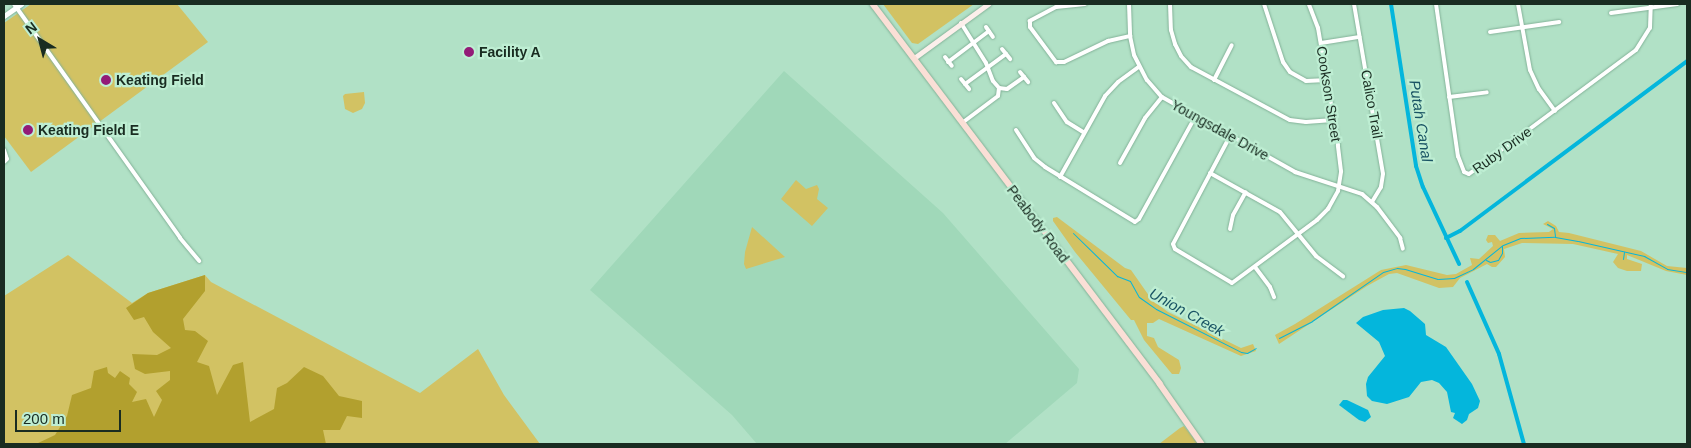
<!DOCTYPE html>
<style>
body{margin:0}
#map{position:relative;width:1691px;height:448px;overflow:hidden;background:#b1e1c6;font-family:Arial,sans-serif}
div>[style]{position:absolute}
.built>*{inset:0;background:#a0d8b9}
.green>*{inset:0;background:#d2c263}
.forest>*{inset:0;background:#b2a02e}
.water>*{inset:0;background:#04b6dc}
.stream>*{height:1px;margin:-0.5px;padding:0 0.5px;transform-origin:0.5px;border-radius:0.5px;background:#04b6dc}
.canal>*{height:4px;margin:-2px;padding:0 2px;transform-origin:2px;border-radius:2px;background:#04b6dc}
.roads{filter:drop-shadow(0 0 1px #83b298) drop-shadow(0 0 1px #83b298)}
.minor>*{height:4px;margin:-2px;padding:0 2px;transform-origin:2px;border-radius:2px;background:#fff}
.tertiary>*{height:4.5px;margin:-2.25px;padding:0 2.25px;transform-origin:2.25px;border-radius:2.25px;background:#fff}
.secondary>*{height:5px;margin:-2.5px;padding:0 2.5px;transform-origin:2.5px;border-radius:2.5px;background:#fcefeb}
.primary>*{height:5.5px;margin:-2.75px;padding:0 2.75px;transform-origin:2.75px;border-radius:2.75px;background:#fadfd6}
.dots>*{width:14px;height:14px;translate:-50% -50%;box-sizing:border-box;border:2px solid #beeed3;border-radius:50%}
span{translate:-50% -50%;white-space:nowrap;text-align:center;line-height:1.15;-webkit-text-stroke:4.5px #beeed3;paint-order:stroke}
.poi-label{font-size:14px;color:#192c21;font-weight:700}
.left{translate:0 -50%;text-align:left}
.street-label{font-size:14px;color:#192c21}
.water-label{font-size:15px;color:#1a5464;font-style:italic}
.frame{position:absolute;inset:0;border:5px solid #192c21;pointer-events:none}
.north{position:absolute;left:15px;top:15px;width:50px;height:50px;-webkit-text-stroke:4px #beeed3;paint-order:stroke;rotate:323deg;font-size:14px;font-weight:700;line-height:20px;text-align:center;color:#192c21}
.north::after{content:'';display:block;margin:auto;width:18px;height:22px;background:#192c21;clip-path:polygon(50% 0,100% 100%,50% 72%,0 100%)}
.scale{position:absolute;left:15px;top:410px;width:106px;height:22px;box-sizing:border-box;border:2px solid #192c21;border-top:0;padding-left:6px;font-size:15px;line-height:18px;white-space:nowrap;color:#192c21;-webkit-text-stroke:4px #beeed3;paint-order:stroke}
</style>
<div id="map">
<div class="built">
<i style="clip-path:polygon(784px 71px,943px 213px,1079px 369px,1077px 383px,1005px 444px,757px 444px,732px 415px,590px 290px)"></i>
</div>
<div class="green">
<i style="clip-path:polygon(31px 4px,177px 4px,208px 42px,31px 172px,4px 136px,4px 23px)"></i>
<i style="clip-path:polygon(883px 4px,974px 4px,918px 44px,912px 43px)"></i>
<i style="clip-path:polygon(364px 92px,365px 103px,362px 109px,353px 113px,345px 109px,343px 96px,345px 94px)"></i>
<i style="clip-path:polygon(796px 180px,806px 189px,817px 185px,819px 189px,817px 199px,828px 208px,812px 226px,781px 199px)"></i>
<i style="clip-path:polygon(1057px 217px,1125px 268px,1131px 270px,1152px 300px,1168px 312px,1241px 348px,1253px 344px,1256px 351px,1241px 356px,1159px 319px,1153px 323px,1147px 323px,1147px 336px,1154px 338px,1158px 347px,1179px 360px,1181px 368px,1179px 374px,1172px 374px,1144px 340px,1134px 320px,1131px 320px,1075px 252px,1053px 221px,1053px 218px)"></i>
<i style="clip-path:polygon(1548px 221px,1556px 226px,1559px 232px,1569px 233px,1641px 251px,1667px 266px,1687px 268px,1687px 275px,1666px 271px,1627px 255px,1627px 259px,1642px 264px,1641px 271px,1627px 271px,1618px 268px,1613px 262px,1618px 254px,1573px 244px,1522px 243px,1504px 249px,1505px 257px,1496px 267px,1492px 267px,1487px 264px,1460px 278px,1453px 287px,1439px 288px,1397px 273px,1389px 274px,1367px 286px,1279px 344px,1275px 335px,1295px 324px,1381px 270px,1406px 265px,1447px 275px,1456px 274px,1472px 265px,1470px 258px,1479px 259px,1493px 246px,1492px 242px,1488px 243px,1486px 240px,1488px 235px,1495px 235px,1500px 241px,1519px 233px,1549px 232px,1553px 229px,1543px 224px)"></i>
<i style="clip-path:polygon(752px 227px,785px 257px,746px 269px,744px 264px,745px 252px)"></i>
<i style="clip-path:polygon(68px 255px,132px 303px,148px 293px,205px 275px,211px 282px,420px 393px,478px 349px,504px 395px,540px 444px,4px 444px,4px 296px)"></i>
<i style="clip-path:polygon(1184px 426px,1198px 444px,1159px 444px,1180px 428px)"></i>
</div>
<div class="forest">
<i style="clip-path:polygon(205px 275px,205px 291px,183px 319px,185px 330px,195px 331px,208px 341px,197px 362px,209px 366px,217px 395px,233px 365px,243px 362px,250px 422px,274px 409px,277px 388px,287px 383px,304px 367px,323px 376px,339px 396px,362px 401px,362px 418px,347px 416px,340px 430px,323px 430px,326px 444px,36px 444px,55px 435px,67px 416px,72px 395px,91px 388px,94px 371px,107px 367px,108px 373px,115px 378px,120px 371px,130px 378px,129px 384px,137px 392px,132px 402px,146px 399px,154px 417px,162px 400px,156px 391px,170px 380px,170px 371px,145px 374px,135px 369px,132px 354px,157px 355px,171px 348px,153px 332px,144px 317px,134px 320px,126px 308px,148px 293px)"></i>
</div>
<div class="water">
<i style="clip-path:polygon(1404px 308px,1410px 311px,1425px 324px,1426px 335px,1446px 347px,1472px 384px,1480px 401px,1478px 408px,1469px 414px,1467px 420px,1462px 424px,1453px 418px,1455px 413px,1451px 412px,1447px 392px,1439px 383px,1432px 380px,1421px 382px,1409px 397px,1387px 404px,1372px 401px,1367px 396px,1366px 384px,1368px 377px,1385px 356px,1379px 342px,1356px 323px,1363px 317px,1383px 310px)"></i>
<i style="clip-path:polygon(1343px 400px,1347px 400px,1368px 410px,1371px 417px,1365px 422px,1359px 420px,1339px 405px)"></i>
</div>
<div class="stream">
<i style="left:1547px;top:224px;width:8px;rotate:30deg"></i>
<i style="left:1554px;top:228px;width:8px;rotate:83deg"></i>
<i style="left:1073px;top:233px;width:62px;rotate:44.3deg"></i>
<i style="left:1117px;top:276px;width:14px;rotate:21deg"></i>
<i style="left:1130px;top:281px;width:18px;rotate:61deg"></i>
<i style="left:1139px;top:297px;width:21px;rotate:35deg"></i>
<i style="left:1156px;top:309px;width:95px;rotate:26.8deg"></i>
<i style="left:1241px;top:352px;width:6px;rotate:9deg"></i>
<i style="left:1247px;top:353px;width:10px;rotate:-29deg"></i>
<i style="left:1623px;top:259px;width:7px;rotate:-82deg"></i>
<i style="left:1486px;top:260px;width:4px;rotate:27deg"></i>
<i style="left:1490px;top:262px;width:8px;rotate:-14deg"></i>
<i style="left:1498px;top:260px;width:8px;rotate:-60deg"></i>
<i style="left:1502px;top:253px;width:7px;rotate:-90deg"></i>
<i style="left:1279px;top:338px;width:37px;rotate:-27deg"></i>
<i style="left:1312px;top:321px;width:86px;rotate:-34.6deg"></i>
<i style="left:1383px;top:272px;width:15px;rotate:-16deg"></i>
<i style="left:1397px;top:268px;width:8px;rotate:7deg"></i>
<i style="left:1405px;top:269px;width:34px;rotate:17deg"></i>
<i style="left:1438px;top:279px;width:16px;rotate:-4deg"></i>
<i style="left:1454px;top:278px;width:21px;rotate:-25deg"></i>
<i style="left:1473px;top:269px;width:38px;rotate:-39deg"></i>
<i style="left:1503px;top:245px;width:18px;rotate:-22deg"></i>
<i style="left:1520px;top:238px;width:35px;rotate:-2deg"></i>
<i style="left:1555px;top:237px;width:23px;rotate:10deg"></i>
<i style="left:1578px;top:241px;width:68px;rotate:12.8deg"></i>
<i style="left:1644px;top:256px;width:26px;rotate:29deg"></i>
<i style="left:1667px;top:269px;width:20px;rotate:9deg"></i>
</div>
<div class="canal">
<i style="left:1391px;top:4px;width:164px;rotate:81.2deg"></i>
<i style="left:1416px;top:166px;width:22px;rotate:72deg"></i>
<i style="left:1423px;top:187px;width:85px;rotate:64.9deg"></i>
<i style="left:1446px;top:238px;width:16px;rotate:-27deg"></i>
<i style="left:1460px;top:231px;width:284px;rotate:-36.8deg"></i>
<i style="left:1467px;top:282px;width:79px;rotate:66deg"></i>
<i style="left:1499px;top:354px;width:93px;rotate:74.5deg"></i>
</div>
<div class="roads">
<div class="minor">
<i style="left:14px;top:4px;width:287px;rotate:54.6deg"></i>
<i style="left:180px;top:238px;width:30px;rotate:50deg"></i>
<i style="left:1085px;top:4px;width:29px;rotate:174deg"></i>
<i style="left:1056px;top:7px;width:30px;rotate:152deg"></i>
<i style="left:1030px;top:21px;width:6px;rotate:90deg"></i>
<i style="left:1030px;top:27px;width:44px;rotate:53.4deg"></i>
<i style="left:1056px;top:62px;width:8px"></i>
<i style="left:1064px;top:62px;width:49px;rotate:-25.5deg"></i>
<i style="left:1108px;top:41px;width:23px;rotate:-13deg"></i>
<i style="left:1129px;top:4px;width:32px;rotate:88deg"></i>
<i style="left:1130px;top:36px;width:19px;rotate:78deg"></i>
<i style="left:1134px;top:55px;width:28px;rotate:63deg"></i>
<i style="left:1147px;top:80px;width:23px;rotate:49deg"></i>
<i style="left:1162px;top:97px;width:153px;rotate:29.4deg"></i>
<i style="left:1295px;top:172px;width:71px;rotate:18.2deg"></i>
<i style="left:1362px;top:194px;width:20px;rotate:41deg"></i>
<i style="left:1377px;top:207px;width:39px;rotate:53deg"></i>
<i style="left:1400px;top:238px;width:11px;rotate:75deg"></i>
<i style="left:1170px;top:4px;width:26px;rotate:88deg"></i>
<i style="left:1171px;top:30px;width:15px;rotate:74deg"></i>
<i style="left:1175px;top:44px;width:13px;rotate:63deg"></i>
<i style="left:1181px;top:56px;width:15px;rotate:48deg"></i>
<i style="left:1191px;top:67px;width:112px;rotate:28.2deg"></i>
<i style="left:1290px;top:120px;width:16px;rotate:7deg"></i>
<i style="left:1306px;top:122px;width:27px;rotate:-4deg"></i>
<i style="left:1264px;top:4px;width:61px;rotate:71.9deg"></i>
<i style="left:1283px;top:62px;width:12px;rotate:55deg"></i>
<i style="left:1290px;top:72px;width:18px;rotate:29deg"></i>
<i style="left:1306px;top:81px;width:21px;rotate:-3deg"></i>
<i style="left:1354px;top:4px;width:172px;rotate:80.3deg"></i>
<i style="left:1383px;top:174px;width:13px;rotate:99deg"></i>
<i style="left:1381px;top:187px;width:17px;rotate:121deg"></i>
<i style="left:1436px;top:4px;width:154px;rotate:81.8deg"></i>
<i style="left:1458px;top:156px;width:17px;rotate:69deg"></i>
<i style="left:1464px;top:172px;width:5px;rotate:22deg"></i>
<i style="left:1469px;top:174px;width:208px;rotate:-36.6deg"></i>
<i style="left:1636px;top:50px;width:26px;rotate:-58deg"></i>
<i style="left:1650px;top:28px;width:24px;rotate:-88deg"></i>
<i style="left:1518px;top:4px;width:67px;rotate:79.7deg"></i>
<i style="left:1530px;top:70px;width:21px;rotate:65deg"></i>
<i style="left:1539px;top:89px;width:27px;rotate:54deg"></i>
<i style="left:1611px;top:13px;width:67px;rotate:-7.8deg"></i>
<i style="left:961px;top:23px;width:47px;rotate:58deg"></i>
<i style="left:986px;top:63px;width:19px;rotate:69deg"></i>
<i style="left:993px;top:81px;width:9px;rotate:49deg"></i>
<i style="left:986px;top:27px;width:12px;rotate:55deg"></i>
<i style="left:1490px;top:32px;width:70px;rotate:-8.2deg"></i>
<i style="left:1321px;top:43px;width:39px;rotate:-9deg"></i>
<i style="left:1002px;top:49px;width:13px;rotate:51deg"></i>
<i style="left:945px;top:57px;width:11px;rotate:52deg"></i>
<i style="left:948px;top:62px;width:51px;rotate:-37.1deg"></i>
<i style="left:1020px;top:72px;width:13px;rotate:51deg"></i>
<i style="left:961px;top:79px;width:13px;rotate:51deg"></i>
<i style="left:1214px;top:80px;width:39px;rotate:-63deg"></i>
<i style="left:965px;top:84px;width:51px;rotate:-36.2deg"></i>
<i style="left:1449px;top:97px;width:38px;rotate:-7deg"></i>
<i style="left:1054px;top:103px;width:23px;rotate:56deg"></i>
<i style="left:1067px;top:122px;width:19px;rotate:32deg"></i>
<i style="left:962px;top:123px;width:45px;rotate:-36.9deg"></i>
<i style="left:998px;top:96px;width:8px;rotate:-83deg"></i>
<i style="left:999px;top:88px;width:8px;rotate:7deg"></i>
<i style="left:1007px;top:89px;width:21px;rotate:-35deg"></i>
<i style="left:1016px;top:130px;width:33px;rotate:57deg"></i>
<i style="left:1034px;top:158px;width:14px;rotate:39deg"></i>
<i style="left:1045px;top:167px;width:105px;rotate:31.4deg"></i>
<i style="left:1135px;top:222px;width:5px;rotate:-37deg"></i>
<i style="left:1139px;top:219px;width:116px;rotate:-61.2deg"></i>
<i style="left:1230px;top:136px;width:122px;rotate:117.8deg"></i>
<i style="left:1173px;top:244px;width:5px;rotate:68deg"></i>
<i style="left:1175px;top:249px;width:66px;rotate:30.8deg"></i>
<i style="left:1232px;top:283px;width:106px;rotate:-36.5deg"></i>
<i style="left:1317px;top:220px;width:16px;rotate:-45deg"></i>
<i style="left:1328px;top:209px;width:21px;rotate:-61deg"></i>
<i style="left:1338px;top:191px;width:20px;rotate:-81deg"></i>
<i style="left:1341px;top:171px;width:26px;rotate:-97deg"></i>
<i style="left:1338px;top:145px;width:119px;rotate:-99.7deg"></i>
<i style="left:1318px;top:28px;width:26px;rotate:-111deg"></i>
<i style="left:4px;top:150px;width:9px;rotate:72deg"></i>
<i style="left:7px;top:159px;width:4px;rotate:135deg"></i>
<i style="left:1120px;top:163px;width:51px;rotate:-60.9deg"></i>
<i style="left:1145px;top:118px;width:27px;rotate:-51deg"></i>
<i style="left:1210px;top:173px;width:80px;rotate:29.1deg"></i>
<i style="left:1280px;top:212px;width:57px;rotate:50.7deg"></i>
<i style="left:1316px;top:256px;width:34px;rotate:37deg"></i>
<i style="left:1060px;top:177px;width:93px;rotate:-60.9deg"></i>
<i style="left:1105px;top:96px;width:19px;rotate:-47deg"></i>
<i style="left:1118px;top:82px;width:26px;rotate:-36deg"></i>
<i style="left:1230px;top:229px;width:14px;rotate:-78deg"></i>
<i style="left:1233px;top:215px;width:26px;rotate:-61deg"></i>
<i style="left:1255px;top:267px;width:25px;rotate:53deg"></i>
<i style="left:1270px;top:287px;width:11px;rotate:68deg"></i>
</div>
<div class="tertiary">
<i style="left:4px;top:16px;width:21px;rotate:-35deg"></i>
</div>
<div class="secondary">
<i style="left:914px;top:58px;width:92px;rotate:-36.1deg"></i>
</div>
<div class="primary">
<i style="left:873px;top:4px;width:476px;rotate:52.9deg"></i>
<i style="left:1160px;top:384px;width:73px;rotate:55deg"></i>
</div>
</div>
<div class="dots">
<i style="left:469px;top:52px;background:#931b77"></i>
<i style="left:106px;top:80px;background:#931b77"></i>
<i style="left:28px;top:130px;background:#931b77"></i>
</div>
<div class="poi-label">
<span class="left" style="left:479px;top:52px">Facility A</span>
<span class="left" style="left:116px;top:80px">Keating Field</span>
<span class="left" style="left:38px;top:130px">Keating Field E</span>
</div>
<div class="street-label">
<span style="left:1329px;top:94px;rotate:81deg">Cookson Street</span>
<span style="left:1372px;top:104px;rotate:80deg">Calico Trail</span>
<span style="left:1220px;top:130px;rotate:29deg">Youngsdale Drive</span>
<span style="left:1502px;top:150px;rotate:-36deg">Ruby Drive</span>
<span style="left:1038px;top:224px;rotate:53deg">Peabody Road</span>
</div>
<div class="water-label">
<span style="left:1421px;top:121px;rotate:81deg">Putah Canal</span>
<span style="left:1187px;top:312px;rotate:29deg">Union Creek</span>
</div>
<div class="frame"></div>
<div class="north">N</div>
<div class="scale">200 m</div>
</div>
